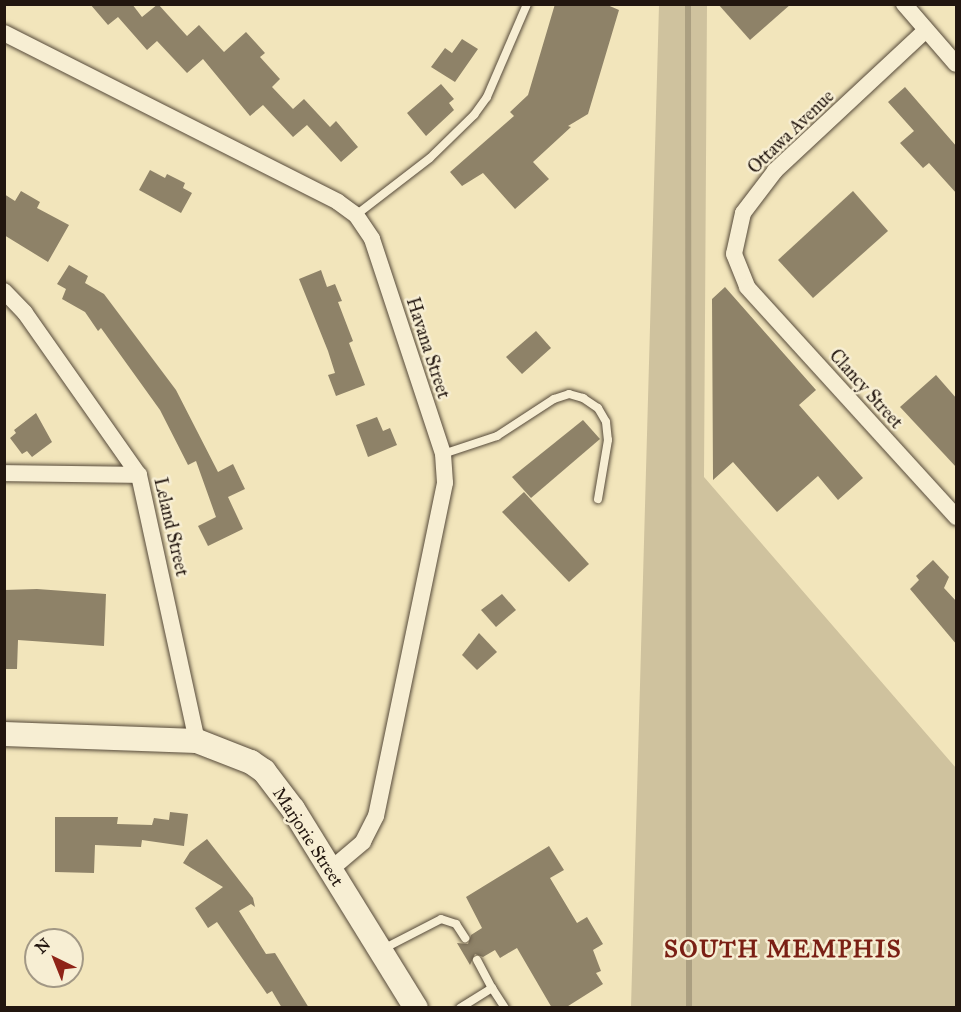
<!DOCTYPE html>
<style>
body{margin:0}
#map{position:relative;width:961px;height:1012px;overflow:hidden;background:#f2e5bb;font-family:"IM FELL Great Primer",serif}
div>[style]{position:absolute}
.green>*{inset:0;background:#cfc29e}
.stream>*{height:6px;margin:-3px;padding:0 3px;transform-origin:3px;border-radius:3px;background:#ab9f81}
.building>*{inset:0;background:#8e8268}
.roads{filter:drop-shadow(0 0 2px #564a3a) drop-shadow(0 0 2px #564a3a)}
.lane>*{height:8px;margin:-4px;padding:0 4px;transform-origin:4px;border-radius:4px;background:#f7eed3}
.street>*{height:16px;margin:-8px;padding:0 8px;transform-origin:8px;border-radius:8px;background:#f7eed3}
.secondary>*{height:24px;margin:-12px;padding:0 12px;transform-origin:12px;border-radius:12px;background:#f7eed3}
span{translate:-50% -50%;white-space:nowrap;text-align:center;line-height:1.15;-webkit-text-stroke:5px #f7eed3;paint-order:stroke}
.street-label{font-size:18px;color:#22160f}
.district-label{font-size:24px;color:#7a1f14;font-weight:700;letter-spacing:1.5px}
.frame{position:absolute;inset:0;border:6px solid #22160f;pointer-events:none}
.north{position:absolute;left:24px;top:928px;width:60px;height:60px;box-sizing:border-box;background:#f7eed3;border:2px solid #a29885;border-radius:50%;rotate:317deg;font-size:16px;font-weight:700;line-height:24px;text-align:center;color:#22160f}
.north::after{content:'';display:block;margin:auto;width:21px;height:27px;background:#8f2418;clip-path:polygon(50% 0,100% 100%,50% 72%,0 100%)}
</style>
<div id="map">
<div class="green">
<i style="clip-path:polygon(659px 5px,707px 5px,704px 477px,956px 768px,956px 1007px,631px 1007px)"></i>
</div>
<div class="stream">
<i style="left:688px;top:4px;width:1004px;rotate:89.94deg"></i>
</div>
<div class="building">
<i style="clip-path:polygon(90px 4px,132px 4px,142px 17px,158px 4px,187px 36px,199px 25px,224px 52px,246px 32px,265px 53px,260px 57px,280px 79px,272px 87px,293px 109px,304px 99px,330px 127px,336px 121px,358px 147px,341px 162px,307px 125px,293px 137px,263px 105px,250px 116px,203px 59px,187px 73px,157px 41px,147px 50px,118px 17px,108px 25px)"></i>
<i style="clip-path:polygon(555px 4px,605px 4px,619px 10px,588px 114px,568px 126px,571px 127px,533px 162px,549px 179px,515px 209px,483px 173px,462px 186px,450px 172px,514px 116px,510px 112px,528px 95px)"></i>
<i style="clip-path:polygon(718px 4px,791px 4px,750px 40px)"></i>
<i style="clip-path:polygon(462px 39px,478px 49px,455px 82px,431px 67px,445px 48px,452px 53px)"></i>
<i style="clip-path:polygon(441px 84px,454px 99px,449px 103px,454px 110px,426px 136px,407px 113px)"></i>
<i style="clip-path:polygon(905px 87px,957px 147px,957px 194px,929px 163px,923px 168px,900px 143px,914px 131px,888px 102px)"></i>
<i style="clip-path:polygon(150px 170px,165px 178px,167px 174px,185px 183px,183px 188px,192px 193px,181px 213px,139px 190px)"></i>
<i style="clip-path:polygon(21px 191px,40px 202px,37px 208px,69px 225px,48px 262px,4px 235px,4px 194px,15px 201px)"></i>
<i style="clip-path:polygon(853px 191px,888px 231px,813px 298px,778px 260px)"></i>
<i style="clip-path:polygon(69px 265px,88px 276px,85px 283px,104px 294px,176px 390px,218px 472px,233px 464px,245px 489px,228px 497px,243px 529px,208px 546px,198px 526px,216px 517px,196px 461px,188px 465px,160px 410px,101px 328px,98px 331px,85px 312px,62px 299px,66px 289px,57px 284px)"></i>
<i style="clip-path:polygon(321px 270px,327px 287px,335px 284px,342px 301px,338px 302px,353px 341px,349px 343px,365px 385px,336px 396px,328px 375px,335px 373px,328px 351px,299px 279px)"></i>
<i style="clip-path:polygon(725px 287px,816px 390px,799px 405px,863px 478px,838px 500px,818px 476px,777px 512px,733px 462px,713px 480px,712px 299px)"></i>
<i style="clip-path:polygon(536px 331px,551px 348px,522px 374px,506px 357px)"></i>
<i style="clip-path:polygon(936px 375px,957px 399px,957px 468px,900px 407px)"></i>
<i style="clip-path:polygon(36px 413px,52px 442px,32px 457px,27px 451px,22px 454px,10px 438px,16px 433px,14px 430px)"></i>
<i style="clip-path:polygon(377px 417px,383px 431px,390px 428px,397px 445px,368px 457px,356px 425px)"></i>
<i style="clip-path:polygon(583px 420px,600px 439px,531px 498px,512px 477px)"></i>
<i style="clip-path:polygon(524px 492px,589px 564px,569px 582px,502px 512px)"></i>
<i style="clip-path:polygon(933px 560px,949px 577px,944px 588px,957px 602px,957px 645px,910px 589px,919px 580px,916px 576px)"></i>
<i style="clip-path:polygon(37px 589px,106px 594px,104px 646px,18px 640px,17px 669px,4px 669px,4px 590px)"></i>
<i style="clip-path:polygon(502px 594px,516px 610px,496px 627px,481px 610px)"></i>
<i style="clip-path:polygon(479px 633px,497px 652px,477px 670px,462px 655px)"></i>
<i style="clip-path:polygon(170px 812px,188px 814px,184px 846px,142px 840px,141px 847px,95px 845px,94px 873px,55px 872px,55px 817px,118px 817px,117px 824px,152px 825px,154px 818px,169px 820px)"></i>
<i style="clip-path:polygon(207px 839px,253px 898px,255px 907px,251px 904px,239px 911px,266px 954px,275px 953px,309px 1008px,282px 1008px,272px 991px,267px 994px,217px 922px,208px 928px,195px 908px,223px 887px,183px 863px,190px 852px)"></i>
<i style="clip-path:polygon(549px 846px,564px 870px,550px 878px,577px 923px,587px 917px,603px 944px,593px 950px,601px 971px,596px 973px,603px 984px,565px 1008px,552px 1008px,517px 948px,500px 958px,495px 950px,483px 957px,475px 954px,470px 965px,457px 943px,468px 944px,471px 935px,482px 928px,466px 897px)"></i>
</div>
<div class="roads">
<div class="lane">
<i style="left:356px;top:215px;width:93px;rotate:-37.6deg"></i>
<i style="left:430px;top:158px;width:62px;rotate:-44.3deg"></i>
<i style="left:474px;top:115px;width:22px;rotate:-54deg"></i>
<i style="left:487px;top:97px;width:101px;rotate:-66.7deg"></i>
<i style="left:443px;top:454px;width:57px;rotate:-18.4deg"></i>
<i style="left:497px;top:436px;width:68px;rotate:-33deg"></i>
<i style="left:554px;top:399px;width:16px;rotate:-18deg"></i>
<i style="left:569px;top:394px;width:15px;rotate:16deg"></i>
<i style="left:583px;top:398px;width:18px;rotate:34deg"></i>
<i style="left:598px;top:408px;width:16px;rotate:60deg"></i>
<i style="left:606px;top:422px;width:18px;rotate:84deg"></i>
<i style="left:608px;top:440px;width:60px;rotate:99.6deg"></i>
<i style="left:383px;top:949px;width:65px;rotate:-27.3deg"></i>
<i style="left:441px;top:919px;width:16px;rotate:18deg"></i>
<i style="left:456px;top:924px;width:17px;rotate:57deg"></i>
<i style="left:477px;top:960px;width:32px;rotate:62deg"></i>
<i style="left:460px;top:1008px;width:38px;rotate:-32deg"></i>
<i style="left:492px;top:988px;width:24px;rotate:57deg"></i>
</div>
<div class="street">
<i style="left:904px;top:4px;width:79px;rotate:49.1deg"></i>
<i style="left:926px;top:30px;width:207px;rotate:137deg"></i>
<i style="left:775px;top:171px;width:53px;rotate:127.3deg"></i>
<i style="left:743px;top:213px;width:42px;rotate:102.4deg"></i>
<i style="left:734px;top:254px;width:35px;rotate:68deg"></i>
<i style="left:747px;top:287px;width:311px;rotate:47.7deg"></i>
<i style="left:4px;top:33px;width:374px;rotate:26.8deg"></i>
<i style="left:338px;top:202px;width:22px;rotate:36deg"></i>
<i style="left:356px;top:215px;width:29px;rotate:56deg"></i>
<i style="left:372px;top:239px;width:226px;rotate:71.7deg"></i>
<i style="left:443px;top:454px;width:29px;rotate:86deg"></i>
<i style="left:445px;top:483px;width:340px;rotate:101.7deg"></i>
<i style="left:376px;top:816px;width:29px;rotate:117deg"></i>
<i style="left:363px;top:842px;width:43px;rotate:139.7deg"></i>
<i style="left:4px;top:291px;width:30px;rotate:46deg"></i>
<i style="left:25px;top:313px;width:198px;rotate:54.9deg"></i>
<i style="left:139px;top:475px;width:272px;rotate:77.7deg"></i>
<i style="left:4px;top:473px;width:135px;rotate:0.8deg"></i>
</div>
<div class="secondary">
<i style="left:4px;top:734px;width:193px;rotate:2.1deg"></i>
<i style="left:197px;top:741px;width:58px;rotate:21.3deg"></i>
<i style="left:251px;top:762px;width:16px;rotate:35deg"></i>
<i style="left:264px;top:771px;width:48px;rotate:52.7deg"></i>
<i style="left:293px;top:809px;width:234px;rotate:58.3deg"></i>
</div>
</div>
<div class="street-label">
<span style="left:791px;top:132px;rotate:-44deg">Ottawa Avenue</span>
<span style="left:428px;top:348px;rotate:72deg">Havana Street</span>
<span style="left:866px;top:389px;rotate:48deg">Clancy Street</span>
<span style="left:171px;top:527px;rotate:77deg">Leland Street</span>
<span style="left:308px;top:837px;rotate:57deg">Marjorie Street</span>
</div>
<div class="district-label">
<span style="left:783px;top:950px">SOUTH MEMPHIS</span>
</div>
<div class="frame"></div>
<div class="north">N</div>
</div>
